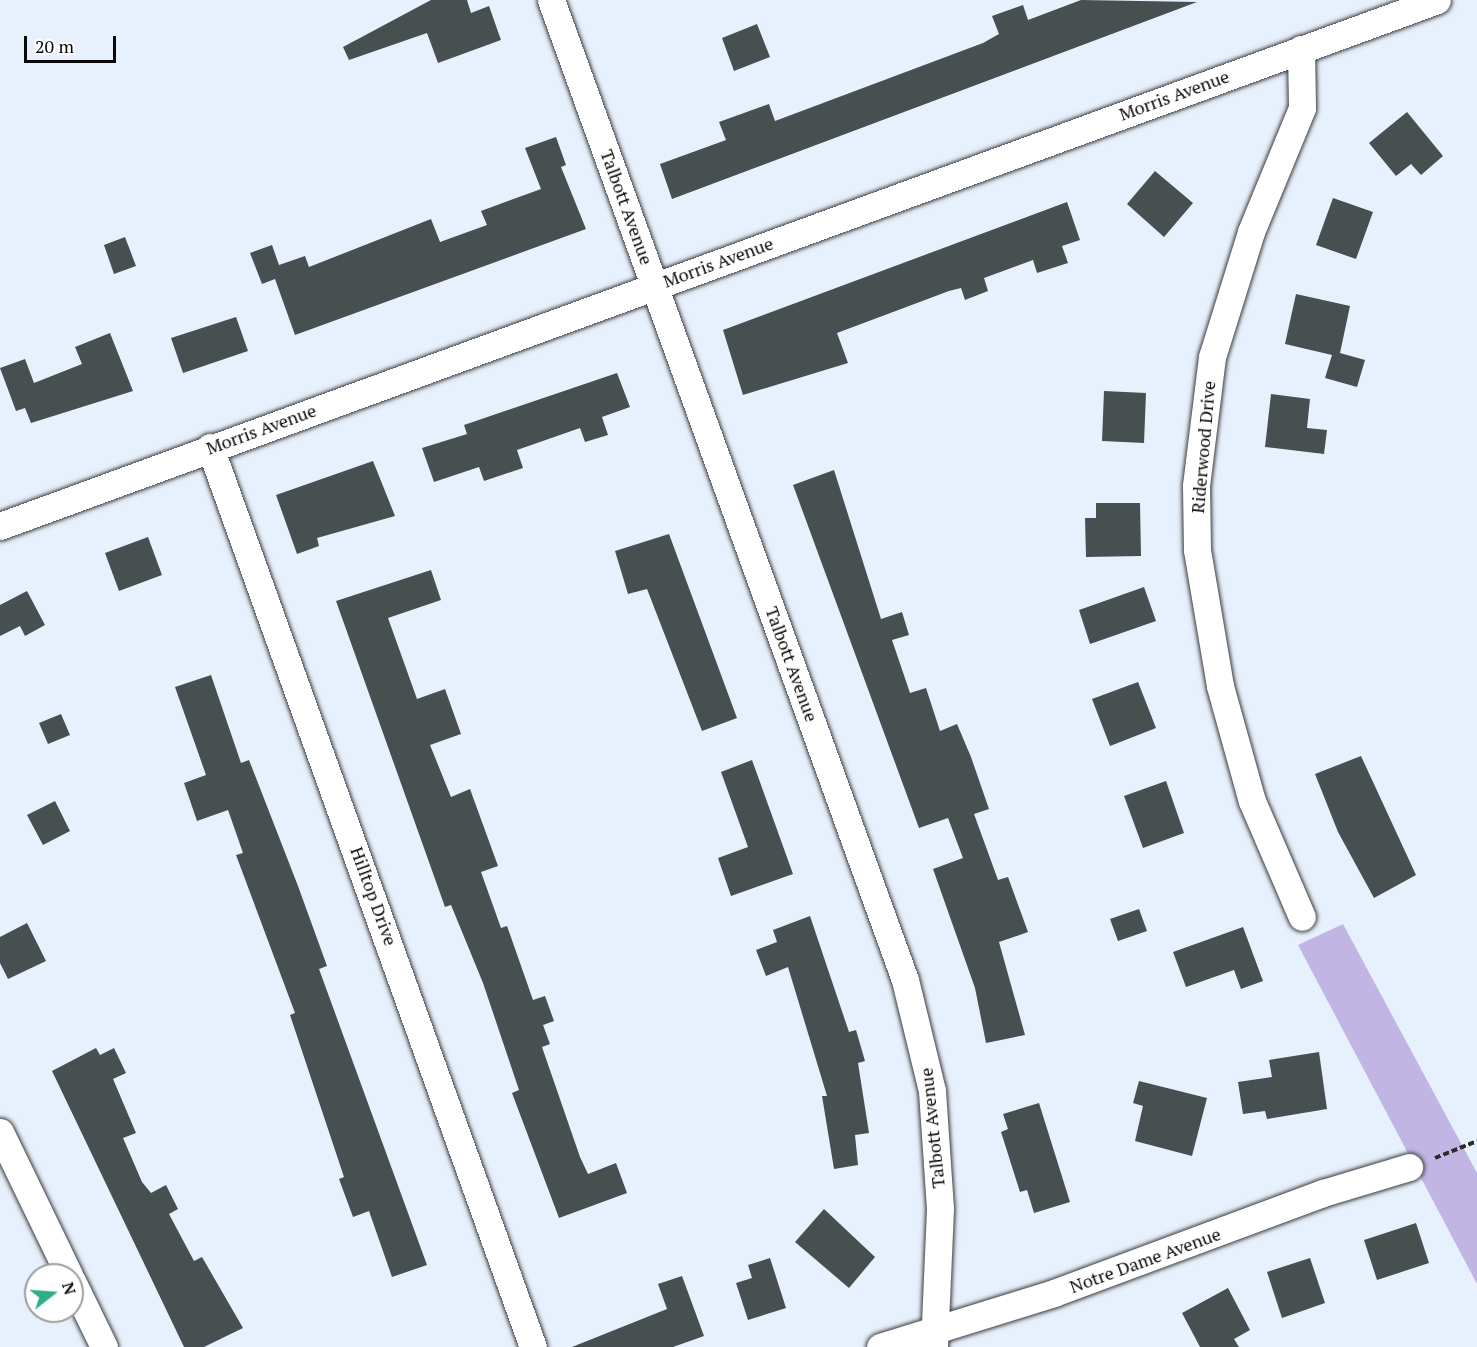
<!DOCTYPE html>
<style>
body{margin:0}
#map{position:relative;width:1477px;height:1347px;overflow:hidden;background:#e7f1fd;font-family:"PT Serif",serif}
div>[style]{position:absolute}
.green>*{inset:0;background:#c1b5e4}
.building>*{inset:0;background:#474f51}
.path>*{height:4px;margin-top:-2px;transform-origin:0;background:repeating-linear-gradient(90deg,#2b2b2b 0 6px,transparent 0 9px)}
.roads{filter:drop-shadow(0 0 2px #3c3c3c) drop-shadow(0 0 2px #3c3c3c)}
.street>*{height:27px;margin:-13.5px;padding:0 13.5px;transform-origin:13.5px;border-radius:13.5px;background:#fff}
span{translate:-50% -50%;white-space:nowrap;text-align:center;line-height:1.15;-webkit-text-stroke:6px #fff;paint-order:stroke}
.street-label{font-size:18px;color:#090909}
.north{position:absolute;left:24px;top:1263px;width:60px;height:60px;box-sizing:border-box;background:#fff;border:2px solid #9d9d9d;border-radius:50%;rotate:73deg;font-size:16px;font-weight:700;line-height:24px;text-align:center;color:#090909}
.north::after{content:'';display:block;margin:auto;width:21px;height:27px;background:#2dae89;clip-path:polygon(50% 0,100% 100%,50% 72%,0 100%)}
.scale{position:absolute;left:24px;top:36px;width:92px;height:27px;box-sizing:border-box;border:3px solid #090909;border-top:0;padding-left:8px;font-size:18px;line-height:21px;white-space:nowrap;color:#090909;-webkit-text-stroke:4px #fff;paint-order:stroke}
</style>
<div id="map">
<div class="green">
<i style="clip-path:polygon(1343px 924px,1477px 1173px,1477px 1284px,1298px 945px)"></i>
</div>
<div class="building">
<i style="clip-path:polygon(431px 0,467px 0,471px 13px,489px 6px,501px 40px,438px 63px,427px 33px,349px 60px,343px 47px)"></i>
<i style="clip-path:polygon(1081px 0,1197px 2px,672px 199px,660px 164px,726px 140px,719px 122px,769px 104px,775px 121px,983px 43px,999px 34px,992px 16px,1023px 5px,1028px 20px)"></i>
<i style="clip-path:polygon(757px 24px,770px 57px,734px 71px,722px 38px)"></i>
<i style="clip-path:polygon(1407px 112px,1443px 156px,1421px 175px,1411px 164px,1396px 176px,1369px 143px)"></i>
<i style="clip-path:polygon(556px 137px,566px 165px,561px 167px,586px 229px,295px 335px,275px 279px,262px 284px,250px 253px,272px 245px,279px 265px,305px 256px,309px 267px,431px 219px,440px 242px,487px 225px,481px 211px,541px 189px,525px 148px)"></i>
<i style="clip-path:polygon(1155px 171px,1193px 203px,1164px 237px,1127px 204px)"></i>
<i style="clip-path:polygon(1333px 198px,1373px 212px,1356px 259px,1316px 245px)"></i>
<i style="clip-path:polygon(1067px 202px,1080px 240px,1062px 246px,1068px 263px,1037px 273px,1033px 260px,984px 278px,988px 291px,965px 300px,961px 288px,949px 291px,837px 333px,848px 363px,743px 395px,723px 330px)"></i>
<i style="clip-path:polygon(125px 237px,136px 266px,114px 274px,104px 245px)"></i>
<i style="clip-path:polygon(1296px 294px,1350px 306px,1340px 353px,1365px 360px,1357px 387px,1325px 378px,1332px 355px,1285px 344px)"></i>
<i style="clip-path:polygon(236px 317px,248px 351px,183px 373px,171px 338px)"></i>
<i style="clip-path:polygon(110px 333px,133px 391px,31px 423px,25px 408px,16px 411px,0 368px,25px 359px,34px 383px,82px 364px,75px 347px)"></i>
<i style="clip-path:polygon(617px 373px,630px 407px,602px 417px,608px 435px,585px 442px,580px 428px,517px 450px,523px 468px,484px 481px,479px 467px,434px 482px,422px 448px,467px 434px,464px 425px)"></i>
<i style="clip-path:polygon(1104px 391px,1146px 393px,1144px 443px,1102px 441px)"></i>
<i style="clip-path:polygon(1271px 394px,1310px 399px,1307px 428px,1327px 430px,1324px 454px,1265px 447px)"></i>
<i style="clip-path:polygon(373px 461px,395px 516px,317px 538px,319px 546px,297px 554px,276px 495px)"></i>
<i style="clip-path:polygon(834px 470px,881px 619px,902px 612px,909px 635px,892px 640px,910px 693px,926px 688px,940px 731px,957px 724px,971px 757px,989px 809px,974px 814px,998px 880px,1008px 877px,1028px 932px,999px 942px,1025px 1035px,986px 1043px,975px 988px,933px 869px,963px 858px,948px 818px,919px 828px,793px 485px)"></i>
<i style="clip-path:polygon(1096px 503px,1140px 503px,1141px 556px,1086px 557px,1085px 518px,1096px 518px)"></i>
<i style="clip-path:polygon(669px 534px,737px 718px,702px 731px,647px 589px,628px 594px,615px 551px)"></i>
<i style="clip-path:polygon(148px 537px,162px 575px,119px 591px,105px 553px)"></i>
<i style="clip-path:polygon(431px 570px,441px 600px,388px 618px,417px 699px,445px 689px,461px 734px,430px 745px,451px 797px,470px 789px,498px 866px,481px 872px,501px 928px,507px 926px,533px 1000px,545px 996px,554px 1021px,543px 1025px,550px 1044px,542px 1047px,580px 1157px,588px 1174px,616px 1163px,627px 1193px,559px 1218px,512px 1093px,519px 1090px,483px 983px,451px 905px,445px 907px,336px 601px)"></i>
<i style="clip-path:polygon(1144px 587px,1156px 621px,1090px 644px,1079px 610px)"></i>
<i style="clip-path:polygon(27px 591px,45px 625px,25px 636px,20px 626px,0 636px,0 605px)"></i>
<i style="clip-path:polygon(211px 675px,241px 763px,249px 760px,298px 886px,327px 966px,319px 969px,427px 1265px,392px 1277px,369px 1211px,353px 1217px,339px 1179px,344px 1177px,290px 1015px,295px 1013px,236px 855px,243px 853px,228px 810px,197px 821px,184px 783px,206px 775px,175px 687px)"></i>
<i style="clip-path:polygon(1138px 682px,1156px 728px,1110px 746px,1092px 699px)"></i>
<i style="clip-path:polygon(61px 714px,70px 735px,48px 744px,39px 723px)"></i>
<i style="clip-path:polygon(1361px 756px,1416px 875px,1374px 898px,1338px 832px,1315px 774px)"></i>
<i style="clip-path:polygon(752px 760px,793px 874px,731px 896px,718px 858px,748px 847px,721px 772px)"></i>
<i style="clip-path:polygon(1166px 781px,1184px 833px,1143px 848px,1124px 796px)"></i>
<i style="clip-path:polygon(55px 801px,70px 831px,43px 845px,27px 815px)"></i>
<i style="clip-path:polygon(1139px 909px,1147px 931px,1118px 941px,1110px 919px)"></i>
<i style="clip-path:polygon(810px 916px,849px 1032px,856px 1030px,865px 1061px,858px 1063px,869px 1133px,855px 1135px,858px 1165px,834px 1169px,822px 1096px,827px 1096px,788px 967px,766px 976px,756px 950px,777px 942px,773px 930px)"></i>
<i style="clip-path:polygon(27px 923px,46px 961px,8px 979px,0 963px,0 937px)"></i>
<i style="clip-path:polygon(1243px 927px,1263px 981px,1241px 989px,1234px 970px,1186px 987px,1173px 952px)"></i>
<i style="clip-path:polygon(96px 1048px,100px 1055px,114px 1048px,126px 1073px,113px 1079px,136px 1133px,123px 1138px,142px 1182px,151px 1193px,166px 1185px,178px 1209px,169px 1214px,194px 1261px,202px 1257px,243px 1328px,204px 1347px,184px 1347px,52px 1071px)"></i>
<i style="clip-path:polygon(1319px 1052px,1327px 1109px,1267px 1119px,1265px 1111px,1243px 1114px,1238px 1082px,1272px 1077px,1269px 1060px)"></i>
<i style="clip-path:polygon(1139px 1081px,1207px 1098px,1192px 1156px,1135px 1141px,1143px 1106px,1133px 1103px)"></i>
<i style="clip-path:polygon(1039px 1103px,1070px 1202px,1034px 1213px,1027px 1190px,1020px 1192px,1001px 1132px,1008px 1129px,1003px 1114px)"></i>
<i style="clip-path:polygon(824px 1209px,875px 1257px,849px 1288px,795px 1242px)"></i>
<i style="clip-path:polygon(1416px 1223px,1429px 1263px,1377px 1280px,1364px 1240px)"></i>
<i style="clip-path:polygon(770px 1258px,786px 1308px,748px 1320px,736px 1283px,752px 1278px,748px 1265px)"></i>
<i style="clip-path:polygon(1310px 1258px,1325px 1303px,1282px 1318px,1267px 1272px)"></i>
<i style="clip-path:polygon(682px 1276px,704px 1336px,673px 1347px,572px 1347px,667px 1309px,658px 1284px)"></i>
<i style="clip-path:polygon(1228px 1288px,1250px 1330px,1234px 1339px,1239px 1347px,1200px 1347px,1182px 1313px)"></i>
</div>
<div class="path">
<i style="left:1435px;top:1158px;width:45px;rotate:-22deg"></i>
</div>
<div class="roads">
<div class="street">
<i style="left:551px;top:0;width:1042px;rotate:70.14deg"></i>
<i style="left:905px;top:980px;width:114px;rotate:76.3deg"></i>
<i style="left:932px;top:1091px;width:118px;rotate:86.1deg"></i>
<i style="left:940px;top:1209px;width:138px;rotate:92.5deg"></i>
<i style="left:1301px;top:49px;width:59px;rotate:89deg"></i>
<i style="left:1302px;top:108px;width:134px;rotate:112.4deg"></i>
<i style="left:1251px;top:232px;width:131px;rotate:107.3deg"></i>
<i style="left:1212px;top:357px;width:130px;rotate:97.1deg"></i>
<i style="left:1196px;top:486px;width:64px;rotate:89.1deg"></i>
<i style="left:1197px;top:550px;width:138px;rotate:80.4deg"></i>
<i style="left:1220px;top:686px;width:119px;rotate:74.5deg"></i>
<i style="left:1252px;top:801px;width:126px;rotate:66.7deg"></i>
<i style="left:210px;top:447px;width:956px;rotate:70.26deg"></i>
<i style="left:0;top:526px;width:1530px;rotate:-20.1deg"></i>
<i style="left:0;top:1132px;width:159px;rotate:64.2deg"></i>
<i style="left:72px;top:1281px;width:73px;rotate:64.1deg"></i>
<i style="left:880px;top:1347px;width:182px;rotate:-17.2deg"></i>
<i style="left:1054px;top:1293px;width:287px;rotate:-20.4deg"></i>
<i style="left:1323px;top:1193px;width:90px;rotate:-16.8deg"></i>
</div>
</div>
<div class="street-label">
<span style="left:1174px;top:95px;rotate:-20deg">Morris Avenue</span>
<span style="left:627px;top:207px;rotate:70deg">Talbott Avenue</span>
<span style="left:718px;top:262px;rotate:-20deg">Morris Avenue</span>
<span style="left:261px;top:429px;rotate:-20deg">Morris Avenue</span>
<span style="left:1203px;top:447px;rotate:-85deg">Riderwood Drive</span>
<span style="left:792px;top:664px;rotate:70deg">Talbott Avenue</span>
<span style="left:374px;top:896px;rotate:70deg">Hilltop Drive</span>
<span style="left:932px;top:1128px;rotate:-96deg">Talbott Avenue</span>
<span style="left:1145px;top:1260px;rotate:-20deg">Notre Dame Avenue</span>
</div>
<div class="north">N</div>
<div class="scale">20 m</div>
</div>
